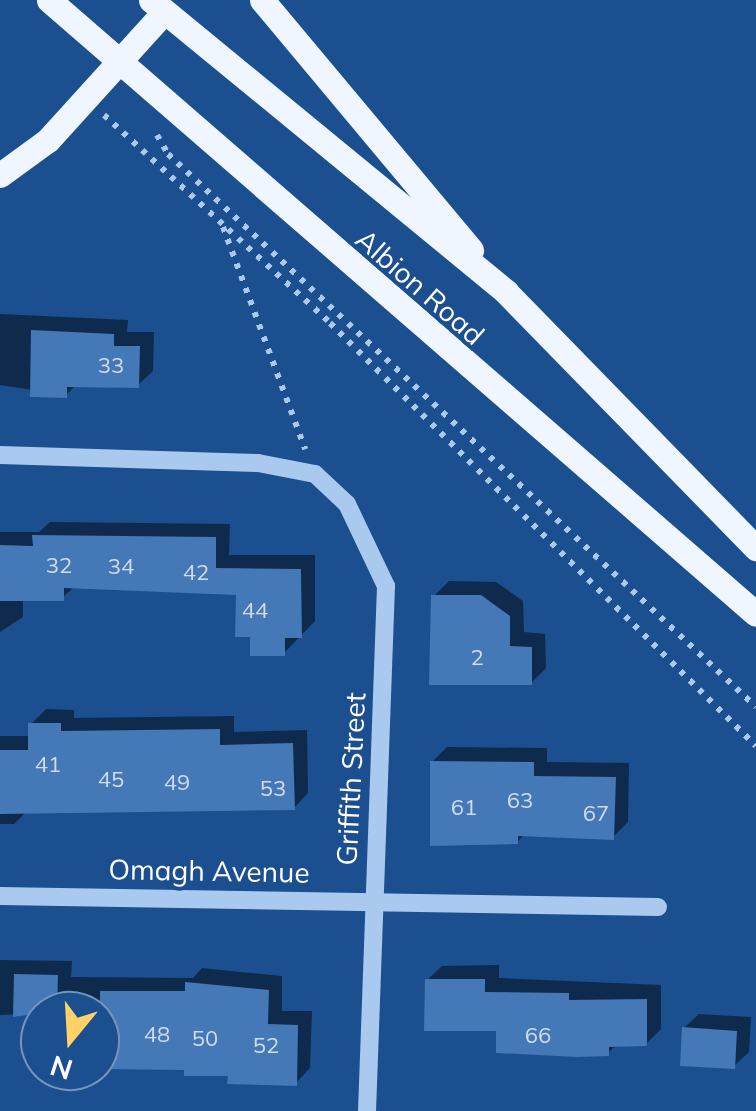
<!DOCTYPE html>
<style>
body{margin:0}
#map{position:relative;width:756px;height:1111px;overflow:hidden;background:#1b4f8f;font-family:Mulish,sans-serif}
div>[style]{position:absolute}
.shadow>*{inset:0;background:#0007}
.building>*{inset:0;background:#4478b7}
.path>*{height:6px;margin-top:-3px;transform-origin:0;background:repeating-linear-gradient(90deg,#a9c9ee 0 5px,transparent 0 13px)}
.minor>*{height:18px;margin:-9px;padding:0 9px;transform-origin:9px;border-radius:9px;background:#a9c9ee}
.major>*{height:25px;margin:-12.5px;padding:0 12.5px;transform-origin:12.5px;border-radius:12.5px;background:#f0f6ff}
span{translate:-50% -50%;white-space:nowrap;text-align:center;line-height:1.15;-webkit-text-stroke:8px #1b4f8f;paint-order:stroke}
.number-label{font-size:22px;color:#d0dded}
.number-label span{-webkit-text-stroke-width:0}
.street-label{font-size:28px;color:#fff}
.north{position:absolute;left:20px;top:991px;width:100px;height:100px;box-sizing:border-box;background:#1b4f8f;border:2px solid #7695bc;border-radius:50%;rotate:198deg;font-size:28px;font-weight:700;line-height:40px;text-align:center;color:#fff}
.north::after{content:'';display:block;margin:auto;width:35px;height:45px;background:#ffd166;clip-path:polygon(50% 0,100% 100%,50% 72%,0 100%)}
</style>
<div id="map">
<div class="shadow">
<i style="clip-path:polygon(0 314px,128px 320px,127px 332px,154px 332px,153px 371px,138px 385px,77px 384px,66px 395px,0 385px)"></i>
<i style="clip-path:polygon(50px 522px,230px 524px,229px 555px,315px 555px,315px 621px,284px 653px,253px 635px,238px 593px,75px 586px,62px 598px,23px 598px,23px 617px,0 632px,0 532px,39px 532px)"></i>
<i style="clip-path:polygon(449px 581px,496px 582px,523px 601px,524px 632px,545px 634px,546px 668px,531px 683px,434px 596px)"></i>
<i style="clip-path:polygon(46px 709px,74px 710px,74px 718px,234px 716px,234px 732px,307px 730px,308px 793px,294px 808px,26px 812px,14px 824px,0 824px,0 736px,31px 736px,31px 724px)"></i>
<i style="clip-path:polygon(447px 747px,547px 748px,547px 762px,629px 763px,628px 822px,613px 837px,525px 834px,517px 842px,432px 762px)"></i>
<i style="clip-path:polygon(0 960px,72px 961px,71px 977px,193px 978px,202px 968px,282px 976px,282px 1011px,312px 1011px,310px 1068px,296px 1083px,186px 1068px,100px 1066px,100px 1011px,0 1015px)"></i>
<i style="clip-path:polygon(499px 965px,499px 978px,661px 985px,661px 1029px,646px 1044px,617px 1044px,608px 1053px,499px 1028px,427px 980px,442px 966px)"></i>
<i style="clip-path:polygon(699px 1014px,751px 1017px,749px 1052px,734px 1066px,684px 1028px)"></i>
</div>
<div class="building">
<i style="clip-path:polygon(31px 330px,114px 334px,114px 346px,140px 346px,139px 388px,67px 387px,67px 398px,30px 397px)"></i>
<i style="clip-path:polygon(32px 535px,216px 537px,216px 568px,301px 569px,302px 638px,285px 638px,285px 656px,250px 656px,250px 637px,235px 637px,236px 595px,64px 588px,64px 601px,0 601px,0 545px,33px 546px)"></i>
<i style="clip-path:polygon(431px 595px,481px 595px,510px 616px,510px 646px,532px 647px,532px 685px,429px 685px)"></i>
<i style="clip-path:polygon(28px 723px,61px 723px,61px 731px,220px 729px,220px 745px,293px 743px,295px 810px,0 814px,0 750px,28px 750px)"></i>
<i style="clip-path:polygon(430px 761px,534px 762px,534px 776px,616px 777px,614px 840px,518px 836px,518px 844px,430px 846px)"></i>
<i style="clip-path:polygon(14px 974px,58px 975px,57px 1011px,13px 1017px)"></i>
<i style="clip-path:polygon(425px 979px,485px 979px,485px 992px,569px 993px,569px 1000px,647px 999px,647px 1046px,609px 1047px,609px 1056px,577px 1057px,496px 1053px,496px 1031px,424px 1031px)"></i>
<i style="clip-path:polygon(185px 982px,269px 990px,268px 1024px,298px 1025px,297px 1086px,227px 1084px,228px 1076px,184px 1076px,184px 1070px,100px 1069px,100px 991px,185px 991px)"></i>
<i style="clip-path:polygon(682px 1027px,737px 1031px,735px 1069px,680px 1066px)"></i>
</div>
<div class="path">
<i style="left:104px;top:115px;width:307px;rotate:42.6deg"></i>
<i style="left:330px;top:323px;width:600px;rotate:44.8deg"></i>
<i style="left:157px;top:135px;width:22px;rotate:60deg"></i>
<i style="left:168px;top:154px;width:807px;rotate:43.24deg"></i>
<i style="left:223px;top:227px;width:237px;rotate:69.7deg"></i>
</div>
<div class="minor">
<i style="left:0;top:455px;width:258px;rotate:1.8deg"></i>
<i style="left:258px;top:463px;width:58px;rotate:10.9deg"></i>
<i style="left:315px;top:474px;width:44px;rotate:43.2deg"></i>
<i style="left:347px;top:504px;width:91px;rotate:64.6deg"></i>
<i style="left:386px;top:586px;width:525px;rotate:92.07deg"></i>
<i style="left:0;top:896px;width:658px;rotate:0.96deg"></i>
</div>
<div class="major">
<i style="left:49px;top:0;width:936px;rotate:40.97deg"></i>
<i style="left:151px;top:0;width:460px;rotate:39.4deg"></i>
<i style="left:506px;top:292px;width:358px;rotate:45.7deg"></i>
<i style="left:262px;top:0;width:326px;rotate:50.1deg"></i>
<i style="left:0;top:175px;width:59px;rotate:-36.1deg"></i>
<i style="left:48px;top:140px;width:173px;rotate:-47.8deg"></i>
</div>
<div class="number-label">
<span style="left:111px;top:366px">33</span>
<span style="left:59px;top:566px">32</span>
<span style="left:121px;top:567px">34</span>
<span style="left:196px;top:573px">42</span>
<span style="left:255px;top:611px">44</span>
<span style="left:477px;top:658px">2</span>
<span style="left:48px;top:765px">41</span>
<span style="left:111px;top:780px">45</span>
<span style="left:177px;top:783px">49</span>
<span style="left:273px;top:789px">53</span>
<span style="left:520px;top:801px">63</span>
<span style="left:464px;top:808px">61</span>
<span style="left:596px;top:814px">67</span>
<span style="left:157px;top:1035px">48</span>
<span style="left:538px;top:1036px">66</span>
<span style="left:205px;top:1039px">50</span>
<span style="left:266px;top:1046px">52</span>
</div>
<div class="street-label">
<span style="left:420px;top:287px;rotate:41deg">Albion Road</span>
<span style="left:351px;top:779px;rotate:-87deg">Griffith Street</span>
<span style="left:209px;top:871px;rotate:1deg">Omagh Avenue</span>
</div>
<div class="north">N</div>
</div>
